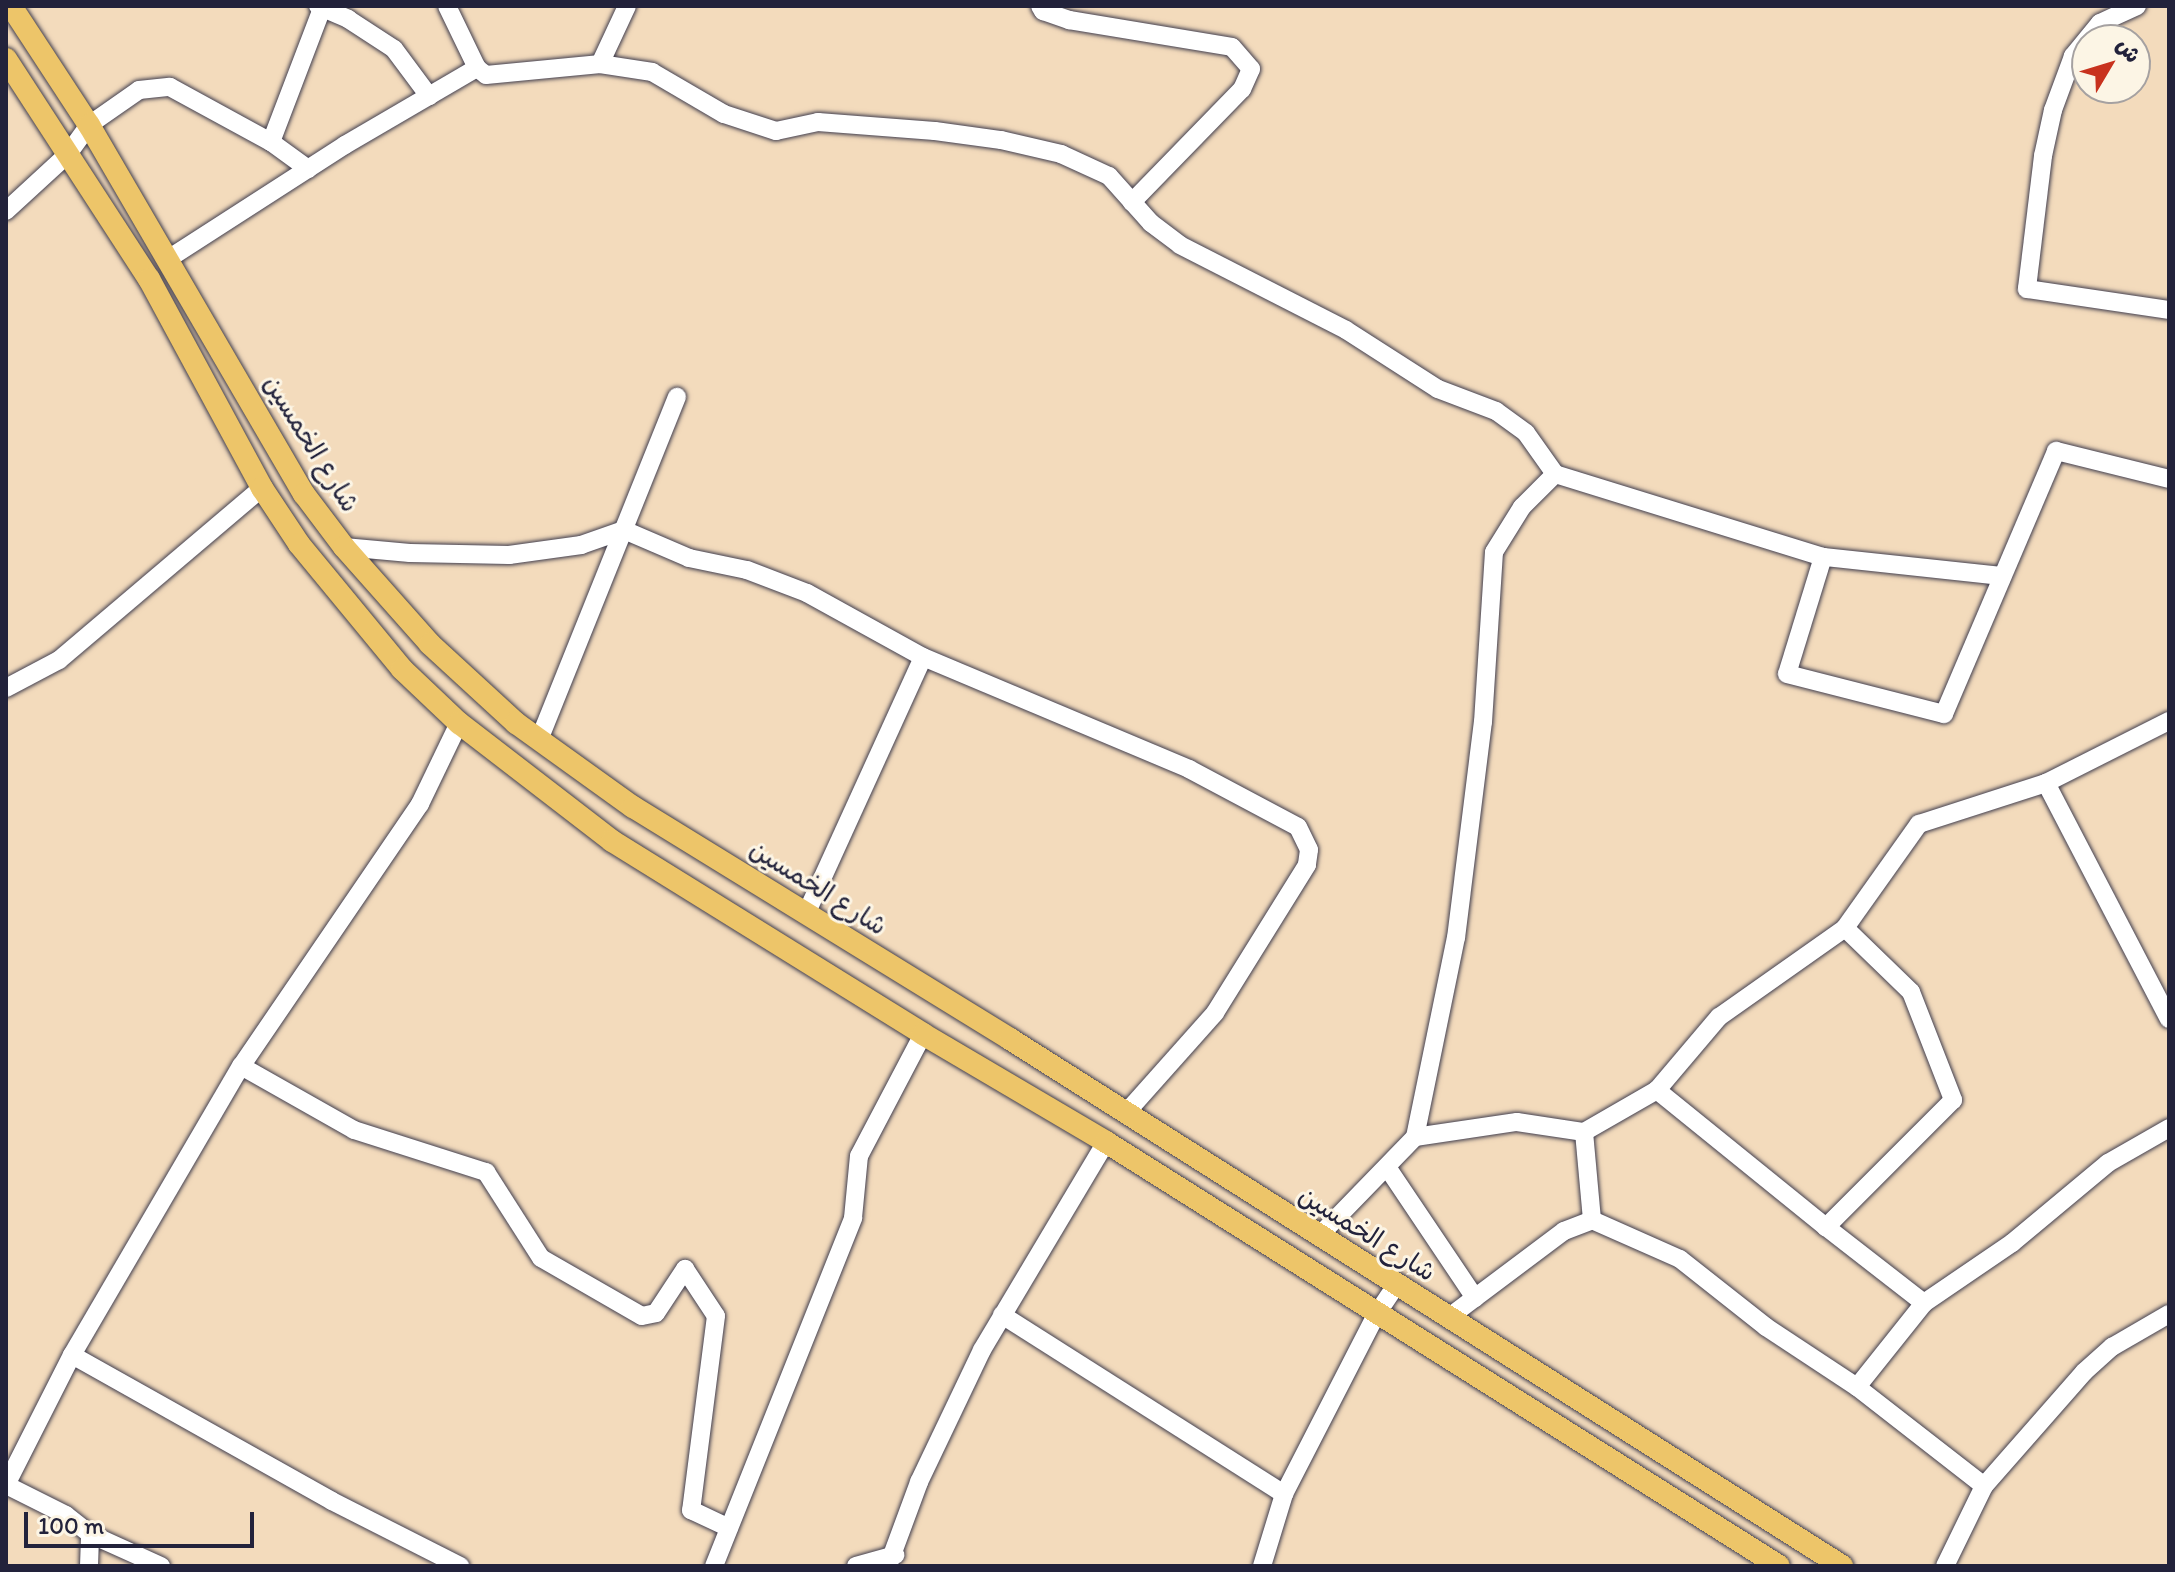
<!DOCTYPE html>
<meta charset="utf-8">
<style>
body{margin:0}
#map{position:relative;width:2175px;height:1572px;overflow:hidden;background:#f3dbbc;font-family:Itim,"Playpen Sans Arabic",sans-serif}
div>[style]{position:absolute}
.roads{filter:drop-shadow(0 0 2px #413e4e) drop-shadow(0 0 2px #413e4e)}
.minor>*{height:18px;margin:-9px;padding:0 9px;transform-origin:9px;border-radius:9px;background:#fff}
.major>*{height:22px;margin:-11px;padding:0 11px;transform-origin:11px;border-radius:11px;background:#edc569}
span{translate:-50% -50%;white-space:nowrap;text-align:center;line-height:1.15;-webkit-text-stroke:6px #fcf5e5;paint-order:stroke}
.street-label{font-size:26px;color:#22223b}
.frame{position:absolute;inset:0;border:8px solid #22223b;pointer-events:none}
.north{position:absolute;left:2071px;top:24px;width:80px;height:80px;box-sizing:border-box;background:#fcf5e5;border:2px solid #a5a1a1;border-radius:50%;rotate:52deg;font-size:22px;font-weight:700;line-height:32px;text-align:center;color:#22223b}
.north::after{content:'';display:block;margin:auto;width:28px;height:36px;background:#c8321e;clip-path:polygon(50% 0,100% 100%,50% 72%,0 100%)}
.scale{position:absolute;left:24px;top:1512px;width:230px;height:36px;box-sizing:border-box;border:4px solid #22223b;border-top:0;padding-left:10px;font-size:24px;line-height:28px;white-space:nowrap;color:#22223b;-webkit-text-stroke:6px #fcf5e5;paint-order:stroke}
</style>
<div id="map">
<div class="roads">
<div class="minor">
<i style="left:318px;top:6px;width:33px;rotate:23deg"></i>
<i style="left:348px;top:19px;width:55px;rotate:33.1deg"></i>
<i style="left:394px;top:49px;width:59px;rotate:53.3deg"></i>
<i style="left:447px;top:6px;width:69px;rotate:64.2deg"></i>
<i style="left:477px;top:68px;width:11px;rotate:38deg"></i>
<i style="left:486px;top:75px;width:115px;rotate:-5.5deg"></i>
<i style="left:600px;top:64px;width:53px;rotate:8.7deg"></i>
<i style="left:652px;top:72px;width:83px;rotate:30.3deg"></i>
<i style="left:724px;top:114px;width:55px;rotate:18.1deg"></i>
<i style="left:776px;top:131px;width:43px;rotate:-12.1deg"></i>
<i style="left:818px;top:122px;width:117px;rotate:4.4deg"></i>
<i style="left:935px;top:131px;width:67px;rotate:7.8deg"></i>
<i style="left:1001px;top:140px;width:62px;rotate:13.1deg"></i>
<i style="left:1061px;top:154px;width:53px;rotate:24.6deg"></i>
<i style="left:1109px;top:176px;width:63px;rotate:48.2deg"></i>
<i style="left:1151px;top:223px;width:36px;rotate:37deg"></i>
<i style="left:1180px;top:245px;width:186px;rotate:27.1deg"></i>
<i style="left:1346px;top:330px;width:109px;rotate:32.7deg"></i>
<i style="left:1438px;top:389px;width:62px;rotate:20.8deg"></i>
<i style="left:1496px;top:411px;width:37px;rotate:36deg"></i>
<i style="left:1526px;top:433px;width:50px;rotate:54.7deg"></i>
<i style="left:1040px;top:6px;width:6px;rotate:59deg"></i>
<i style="left:1043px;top:11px;width:28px;rotate:19deg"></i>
<i style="left:1069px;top:20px;width:165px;rotate:9.4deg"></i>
<i style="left:1232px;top:47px;width:29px;rotate:49deg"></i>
<i style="left:1251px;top:69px;width:22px;rotate:114deg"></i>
<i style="left:1242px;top:89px;width:158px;rotate:134.2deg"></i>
<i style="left:2137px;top:6px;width:41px;rotate:155.3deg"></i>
<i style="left:2100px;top:23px;width:43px;rotate:129.3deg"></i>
<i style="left:2073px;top:56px;width:58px;rotate:110.3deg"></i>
<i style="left:2053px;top:110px;width:47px;rotate:102.3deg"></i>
<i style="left:2043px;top:156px;width:134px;rotate:96.9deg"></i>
<i style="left:2027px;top:289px;width:144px;rotate:8.4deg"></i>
<i style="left:600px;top:64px;width:64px;rotate:-65deg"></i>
<i style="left:271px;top:142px;width:146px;rotate:-69.1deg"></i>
<i style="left:6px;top:211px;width:84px;rotate:-42.6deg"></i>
<i style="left:68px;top:154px;width:36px;rotate:-54deg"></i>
<i style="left:89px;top:125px;width:61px;rotate:-35deg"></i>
<i style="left:139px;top:90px;width:31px;rotate:-6deg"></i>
<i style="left:170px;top:87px;width:115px;rotate:28.6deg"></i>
<i style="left:271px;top:142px;width:46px;rotate:36.1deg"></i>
<i style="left:168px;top:259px;width:211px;rotate:-32.8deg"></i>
<i style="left:345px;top:145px;width:153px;rotate:-30.3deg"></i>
<i style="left:344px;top:547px;width:66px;rotate:5.2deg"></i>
<i style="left:410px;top:553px;width:99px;rotate:1.2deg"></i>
<i style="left:509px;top:555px;width:73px;rotate:-7.9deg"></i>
<i style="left:581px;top:545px;width:46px;rotate:-19.2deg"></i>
<i style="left:624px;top:530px;width:71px;rotate:23.3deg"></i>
<i style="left:689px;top:558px;width:59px;rotate:11.7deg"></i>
<i style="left:747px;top:570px;width:64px;rotate:21deg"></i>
<i style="left:807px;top:593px;width:132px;rotate:28.9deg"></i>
<i style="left:923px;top:657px;width:289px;rotate:22.8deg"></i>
<i style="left:1189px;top:769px;width:123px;rotate:28deg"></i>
<i style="left:1298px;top:827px;width:25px;rotate:64deg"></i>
<i style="left:1309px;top:850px;width:15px;rotate:98deg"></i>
<i style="left:1307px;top:865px;width:174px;rotate:121.9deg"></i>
<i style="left:1215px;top:1013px;width:134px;rotate:131.7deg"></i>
<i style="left:2002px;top:576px;width:180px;rotate:-173.9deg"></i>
<i style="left:1823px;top:557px;width:122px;rotate:107.1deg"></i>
<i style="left:1787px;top:674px;width:162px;rotate:14.3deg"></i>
<i style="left:1944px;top:714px;width:286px;rotate:-66.9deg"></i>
<i style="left:2056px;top:451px;width:116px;rotate:13.9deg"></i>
<i style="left:6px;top:688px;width:60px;rotate:-27.8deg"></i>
<i style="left:59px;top:660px;width:266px;rotate:-40.3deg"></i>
<i style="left:459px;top:723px;width:90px;rotate:115.7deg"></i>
<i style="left:420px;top:804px;width:317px;rotate:124.3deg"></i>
<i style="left:241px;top:1066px;width:130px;rotate:29.5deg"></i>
<i style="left:354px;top:1130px;width:139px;rotate:17.7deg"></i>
<i style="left:486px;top:1172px;width:102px;rotate:57.4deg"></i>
<i style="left:541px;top:1258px;width:116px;rotate:29.9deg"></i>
<i style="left:642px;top:1316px;width:14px;rotate:-12deg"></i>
<i style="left:656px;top:1313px;width:53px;rotate:-56.6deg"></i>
<i style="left:685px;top:1269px;width:56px;rotate:56.6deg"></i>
<i style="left:716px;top:1316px;width:196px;rotate:97.3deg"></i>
<i style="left:691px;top:1510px;width:42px;rotate:25.3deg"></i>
<i style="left:539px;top:740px;width:370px;rotate:-68.1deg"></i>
<i style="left:2046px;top:783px;width:266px;rotate:62.5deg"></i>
<i style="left:806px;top:914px;width:282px;rotate:-65.5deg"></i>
<i style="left:1845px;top:928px;width:128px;rotate:-54.6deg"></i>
<i style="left:1919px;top:824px;width:133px;rotate:-17.9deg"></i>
<i style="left:2046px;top:783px;width:138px;rotate:-26.8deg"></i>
<i style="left:1584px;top:1132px;width:88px;rotate:84.8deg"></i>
<i style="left:1415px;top:1137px;width:203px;rotate:-78.4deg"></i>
<i style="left:1456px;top:938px;width:218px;rotate:-82.9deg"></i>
<i style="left:1483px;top:722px;width:170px;rotate:-86.3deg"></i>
<i style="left:1494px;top:552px;width:53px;rotate:-58.1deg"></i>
<i style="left:1522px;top:507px;width:47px;rotate:-45deg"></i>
<i style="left:1555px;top:474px;width:281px;rotate:17.2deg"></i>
<i style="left:1387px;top:1167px;width:158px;rotate:56.1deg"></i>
<i style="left:1826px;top:1227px;width:124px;rotate:37.8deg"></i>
<i style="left:1319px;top:1236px;width:138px;rotate:-45.9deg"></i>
<i style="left:1415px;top:1137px;width:103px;rotate:-8.4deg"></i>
<i style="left:1517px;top:1122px;width:68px;rotate:8.5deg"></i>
<i style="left:1584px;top:1132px;width:84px;rotate:-29.9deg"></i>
<i style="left:1657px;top:1090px;width:96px;rotate:-49.7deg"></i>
<i style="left:1719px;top:1017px;width:154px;rotate:-35.2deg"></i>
<i style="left:1845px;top:928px;width:92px;rotate:44.1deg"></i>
<i style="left:1911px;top:992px;width:116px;rotate:68.7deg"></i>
<i style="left:1953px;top:1100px;width:180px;rotate:135deg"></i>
<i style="left:1826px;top:1227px;width:218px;rotate:-141deg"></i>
<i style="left:1002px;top:1315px;width:334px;rotate:32.4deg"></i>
<i style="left:1448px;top:1318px;width:145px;rotate:-36.9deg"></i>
<i style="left:1564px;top:1231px;width:30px;rotate:-21deg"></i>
<i style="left:1592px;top:1220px;width:96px;rotate:23.9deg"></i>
<i style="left:1680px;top:1259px;width:110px;rotate:38.3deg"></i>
<i style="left:1766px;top:1327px;width:109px;rotate:33.4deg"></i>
<i style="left:1857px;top:1387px;width:161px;rotate:37.9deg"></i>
<i style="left:72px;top:1355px;width:335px;rotate:-59.7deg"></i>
<i style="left:1857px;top:1387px;width:107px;rotate:-51.4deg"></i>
<i style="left:1924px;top:1303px;width:107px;rotate:-34.3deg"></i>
<i style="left:2012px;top:1243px;width:125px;rotate:-39.8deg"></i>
<i style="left:2108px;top:1163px;width:70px;rotate:-29.8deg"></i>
<i style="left:90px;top:1534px;width:78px;rotate:24.3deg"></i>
<i style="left:89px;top:1566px;width:32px;rotate:-88deg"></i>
<i style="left:90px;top:1534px;width:31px;rotate:-142deg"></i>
<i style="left:66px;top:1515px;width:67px;rotate:-153.4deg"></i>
<i style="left:6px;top:1485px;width:146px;rotate:-63.1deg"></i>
<i style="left:72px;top:1355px;width:298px;rotate:29.3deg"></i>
<i style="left:332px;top:1501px;width:144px;rotate:26.9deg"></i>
<i style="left:714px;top:1566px;width:375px;rotate:-68.2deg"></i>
<i style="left:853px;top:1218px;width:62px;rotate:-84.5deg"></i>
<i style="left:859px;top:1156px;width:138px;rotate:-62.3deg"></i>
<i style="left:856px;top:1566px;width:41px;rotate:-15.8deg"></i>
<i style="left:888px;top:1566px;width:90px;rotate:-69.7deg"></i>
<i style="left:919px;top:1482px;width:146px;rotate:-64.5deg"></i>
<i style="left:982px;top:1350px;width:242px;rotate:-59.2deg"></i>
<i style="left:1262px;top:1566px;width:75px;rotate:-73deg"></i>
<i style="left:1284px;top:1494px;width:201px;rotate:-62.8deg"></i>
<i style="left:1376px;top:1315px;width:36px;rotate:-56deg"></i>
<i style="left:1945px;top:1566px;width:89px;rotate:-64deg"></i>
<i style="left:1984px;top:1486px;width:152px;rotate:-48.7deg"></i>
<i style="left:2084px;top:1372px;width:38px;rotate:-42deg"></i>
<i style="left:2112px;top:1347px;width:66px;rotate:-30.1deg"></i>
</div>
<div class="major">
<i style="left:11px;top:6px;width:142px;rotate:56.8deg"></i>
<i style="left:89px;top:125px;width:427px;rotate:59.8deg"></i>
<i style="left:304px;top:494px;width:66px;rotate:53deg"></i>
<i style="left:344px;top:547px;width:130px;rotate:48.4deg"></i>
<i style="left:430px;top:644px;width:117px;rotate:42.6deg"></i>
<i style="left:516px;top:723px;width:144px;rotate:35.7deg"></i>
<i style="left:633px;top:807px;width:443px;rotate:31.6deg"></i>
<i style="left:1010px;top:1039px;width:985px;rotate:32.35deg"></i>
<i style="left:6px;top:59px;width:262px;rotate:57deg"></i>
<i style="left:149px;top:279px;width:238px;rotate:61.6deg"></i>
<i style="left:262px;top:488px;width:67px;rotate:56.5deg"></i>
<i style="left:299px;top:544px;width:162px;rotate:50.5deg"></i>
<i style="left:402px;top:669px;width:79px;rotate:43.5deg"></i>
<i style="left:459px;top:723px;width:193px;rotate:37.6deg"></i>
<i style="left:612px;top:841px;width:366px;rotate:31.8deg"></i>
<i style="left:923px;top:1034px;width:212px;rotate:30.5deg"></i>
<i style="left:1106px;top:1142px;width:795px;rotate:32.21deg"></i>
</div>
</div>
<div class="street-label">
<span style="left:311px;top:444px;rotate:58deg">شارع الخمسين</span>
<span style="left:818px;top:888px;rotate:32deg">شارع الخمسين</span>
<span style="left:1367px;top:1234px;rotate:32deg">شارع الخمسين</span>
</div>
<div class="frame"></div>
<div class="north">ش</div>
<div class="scale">100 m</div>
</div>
